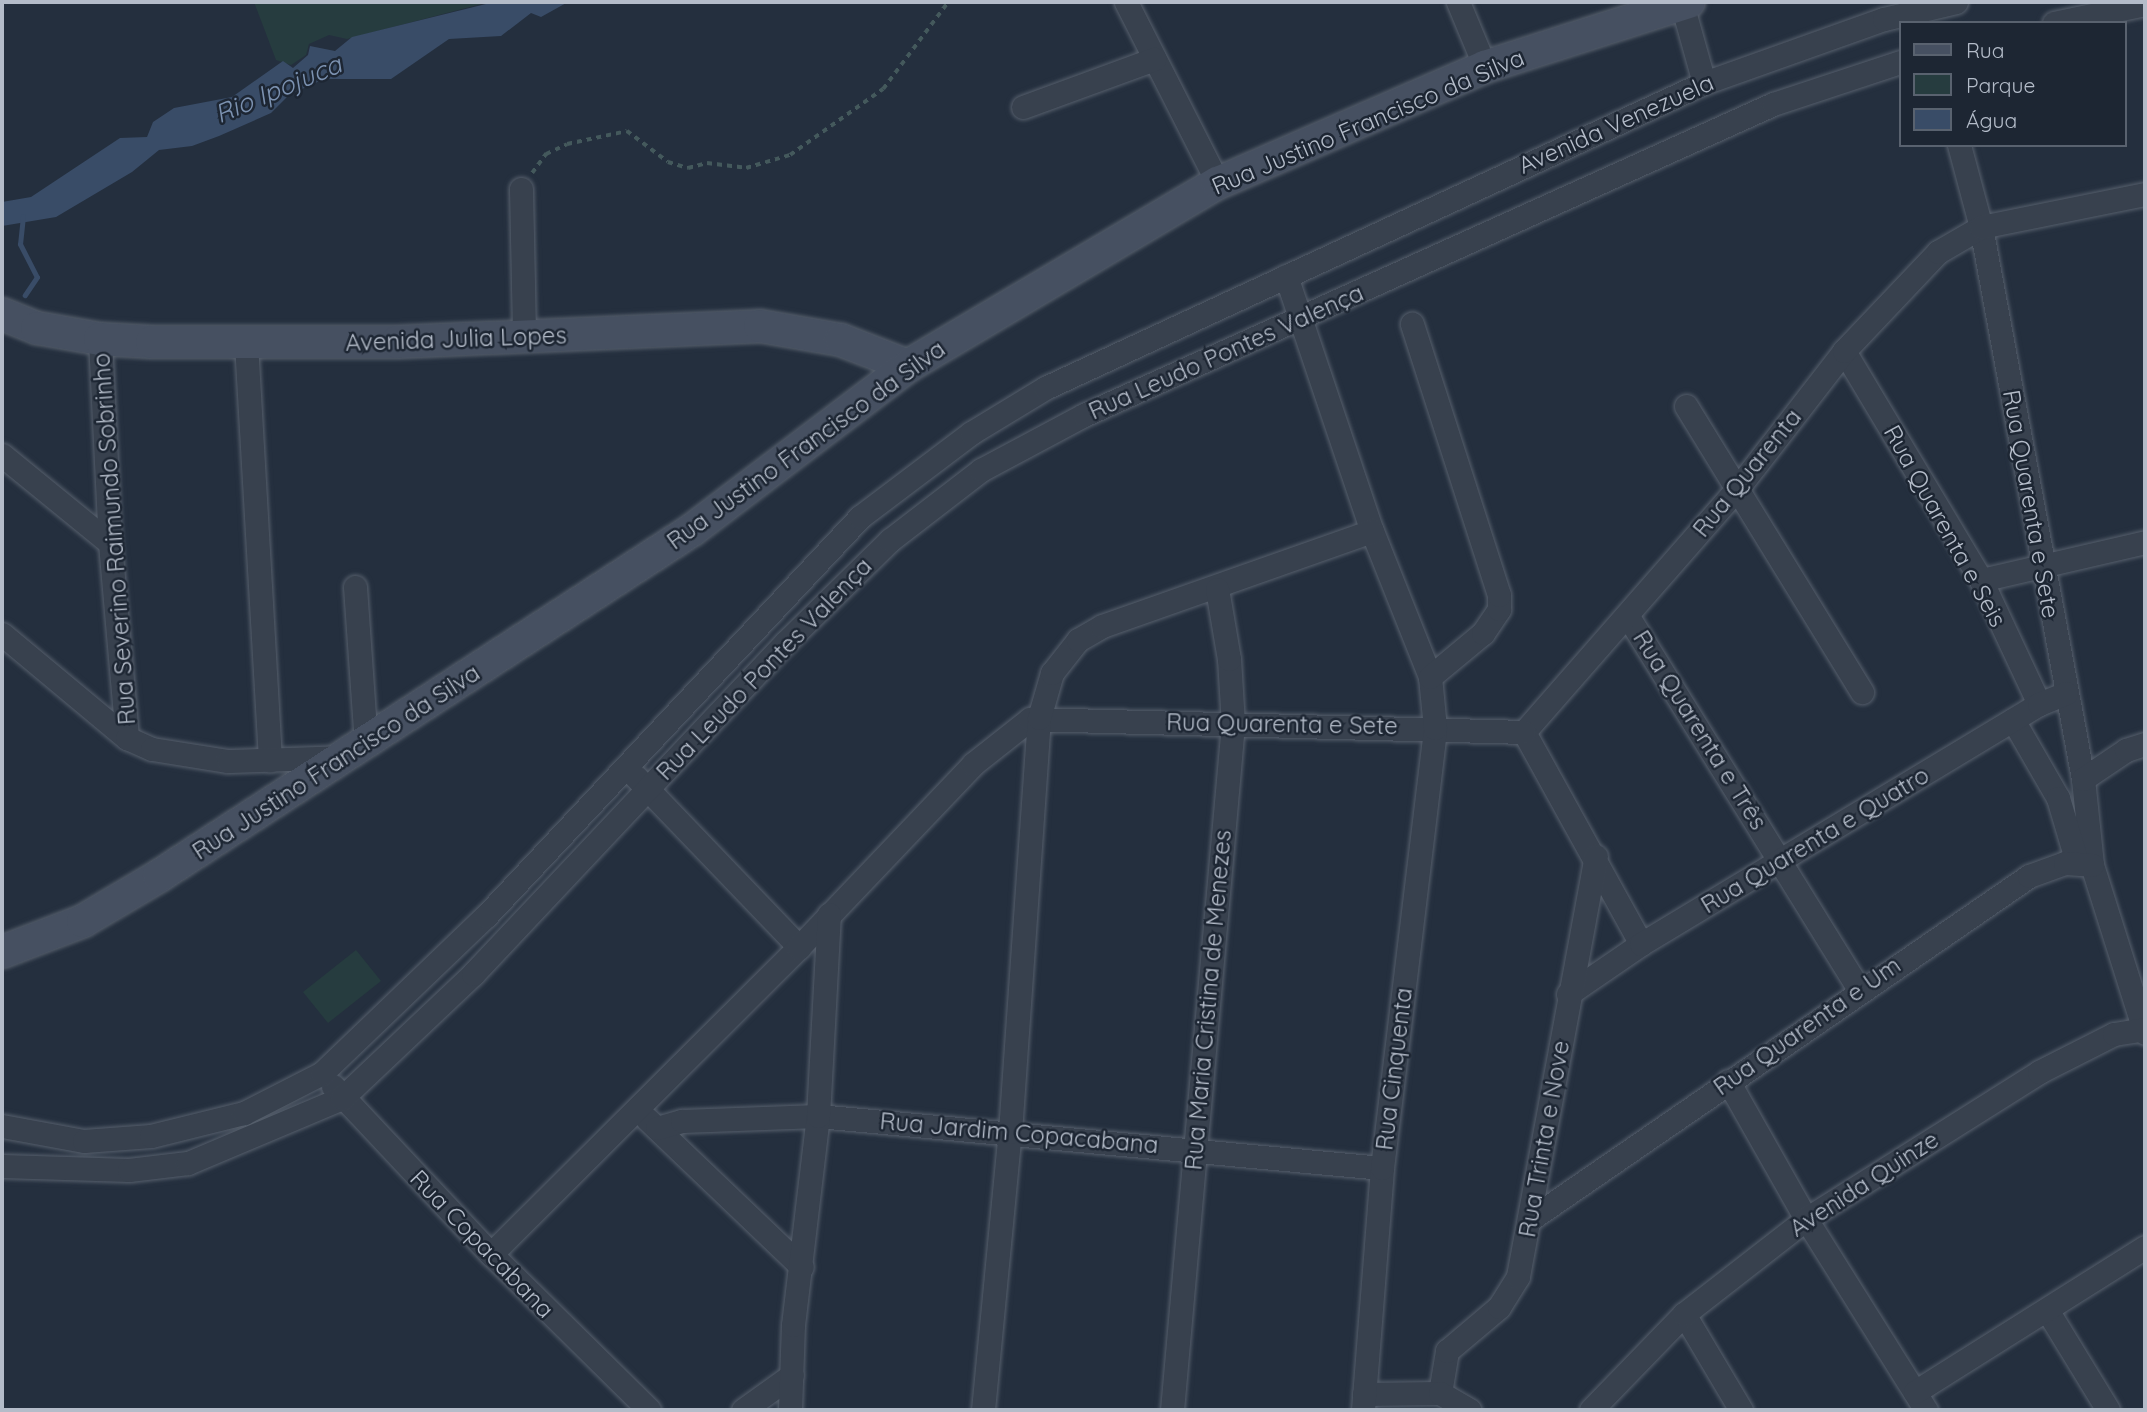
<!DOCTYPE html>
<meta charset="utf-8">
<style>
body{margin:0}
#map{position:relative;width:2147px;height:1412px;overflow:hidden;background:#242f3e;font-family:Quicksand,sans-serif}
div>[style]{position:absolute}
.green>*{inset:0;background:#263c3f}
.water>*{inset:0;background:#394c67}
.stream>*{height:5px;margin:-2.5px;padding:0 2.5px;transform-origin:2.5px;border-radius:2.5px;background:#394c67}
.path>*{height:3.5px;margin-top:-1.75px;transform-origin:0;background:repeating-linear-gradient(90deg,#44595c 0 5px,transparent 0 10px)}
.roads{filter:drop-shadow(0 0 2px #565f6c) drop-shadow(0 0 2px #565f6c)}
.street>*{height:23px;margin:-11.5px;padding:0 11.5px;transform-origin:11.5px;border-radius:11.5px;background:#38414e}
.secondary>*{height:32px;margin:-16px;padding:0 16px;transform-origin:16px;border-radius:16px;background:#465061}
span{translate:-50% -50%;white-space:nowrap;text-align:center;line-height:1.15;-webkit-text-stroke:5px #1d2633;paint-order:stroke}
.street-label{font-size:24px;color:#b4bcc9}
.water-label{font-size:26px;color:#7c92b1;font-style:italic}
.frame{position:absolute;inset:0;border:4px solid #b4bcc9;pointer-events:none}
.legend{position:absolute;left:1899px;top:21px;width:228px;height:126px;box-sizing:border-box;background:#1d2633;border:2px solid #59626f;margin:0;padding:9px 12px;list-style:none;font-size:21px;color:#b4bcc9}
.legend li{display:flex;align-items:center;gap:14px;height:35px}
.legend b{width:35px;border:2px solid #59626f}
</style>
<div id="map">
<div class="green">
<i style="clip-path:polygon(254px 2px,489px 2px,347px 39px,329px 35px,309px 44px,306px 55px,291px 65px,276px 60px)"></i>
<i style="clip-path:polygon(356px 950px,381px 981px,328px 1023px,303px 992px)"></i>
</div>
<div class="water">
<i style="clip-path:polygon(494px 2px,568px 2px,541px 17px,531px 13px,501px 36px,449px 39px,391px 79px,324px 79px,289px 95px,271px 113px,219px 136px,192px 146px,159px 150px,132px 172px,56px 217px,2px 226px,2px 202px,31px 197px,120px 138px,147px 137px,153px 122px,174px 108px,232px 97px,283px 61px,293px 68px,308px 55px,310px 46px,335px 51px,352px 37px)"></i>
</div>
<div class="stream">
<i style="left:23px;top:216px;width:28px;rotate:96deg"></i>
<i style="left:20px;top:244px;width:37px;rotate:63deg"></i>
<i style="left:37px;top:277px;width:22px;rotate:124deg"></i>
</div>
<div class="path">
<i style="left:532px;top:173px;width:24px;rotate:-54deg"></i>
<i style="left:546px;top:154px;width:23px;rotate:-25deg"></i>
<i style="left:567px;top:144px;width:61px;rotate:-12.2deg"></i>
<i style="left:627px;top:131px;width:51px;rotate:37.1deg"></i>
<i style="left:668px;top:162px;width:21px;rotate:17deg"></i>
<i style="left:688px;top:168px;width:20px;rotate:-15deg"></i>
<i style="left:707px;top:163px;width:39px;rotate:7deg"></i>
<i style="left:746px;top:168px;width:46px;rotate:-16.5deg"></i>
<i style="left:790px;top:155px;width:114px;rotate:-35.4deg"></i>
<i style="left:883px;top:89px;width:109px;rotate:-53.2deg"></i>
</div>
<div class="roads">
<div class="street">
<i style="left:1126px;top:2px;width:203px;rotate:63.1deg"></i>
<i style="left:1458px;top:2px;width:70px;rotate:67.4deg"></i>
<i style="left:1682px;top:4px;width:82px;rotate:74.4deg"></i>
<i style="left:2054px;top:23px;width:93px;rotate:-11.8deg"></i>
<i style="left:1023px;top:107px;width:140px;rotate:-20.1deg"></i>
<i style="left:1959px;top:145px;width:85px;rotate:75deg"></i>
<i style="left:1981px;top:227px;width:561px;rotate:79.53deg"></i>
<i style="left:2083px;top:779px;width:86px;rotate:84deg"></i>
<i style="left:2092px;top:865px;width:176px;rotate:72.5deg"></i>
<i style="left:521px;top:189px;width:147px;rotate:88.8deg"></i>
<i style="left:1286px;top:276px;width:269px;rotate:71.4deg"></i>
<i style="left:1372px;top:531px;width:157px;rotate:68.3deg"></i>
<i style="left:100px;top:339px;width:204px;rotate:87.2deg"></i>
<i style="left:110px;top:543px;width:196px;rotate:85deg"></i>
<i style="left:246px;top:343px;width:418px;rotate:86.7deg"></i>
<i style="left:1844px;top:351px;width:267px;rotate:59.1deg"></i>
<i style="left:1981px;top:580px;width:137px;rotate:64.9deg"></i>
<i style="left:1686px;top:406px;width:336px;rotate:58.4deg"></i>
<i style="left:2px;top:455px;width:139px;rotate:39.2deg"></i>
<i style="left:1981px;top:580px;width:168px;rotate:-13deg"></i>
<i style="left:355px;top:587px;width:158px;rotate:86deg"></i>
<i style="left:1627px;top:615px;width:440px;rotate:58.2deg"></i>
<i style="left:2px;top:634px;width:163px;rotate:39.8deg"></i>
<i style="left:127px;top:738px;width:27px;rotate:24deg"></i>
<i style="left:152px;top:749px;width:77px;rotate:9deg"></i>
<i style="left:228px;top:761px;width:113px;rotate:-2deg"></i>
<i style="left:2013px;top:720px;width:90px;rotate:60deg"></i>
<i style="left:2058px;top:798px;width:67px;rotate:73.5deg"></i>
<i style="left:1524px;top:732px;width:323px;rotate:-48.8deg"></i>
<i style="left:1737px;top:489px;width:175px;rotate:-52.2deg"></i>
<i style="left:1844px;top:351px;width:137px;rotate:-46.5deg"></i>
<i style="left:1938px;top:252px;width:50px;rotate:-30.2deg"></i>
<i style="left:1981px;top:227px;width:167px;rotate:-11.4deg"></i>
<i style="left:1524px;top:732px;width:242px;rotate:61.1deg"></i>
<i style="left:636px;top:777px;width:236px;rotate:46.2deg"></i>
<i style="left:2083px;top:779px;width:52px;rotate:-34deg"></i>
<i style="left:2126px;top:750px;width:20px;rotate:-18deg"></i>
<i style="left:1568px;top:994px;width:88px;rotate:-34.4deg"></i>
<i style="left:1641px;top:944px;width:465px;rotate:-31.1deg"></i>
<i style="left:2039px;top:704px;width:29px;rotate:-22deg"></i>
<i style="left:1728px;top:1081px;width:159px;rotate:60.5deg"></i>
<i style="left:1806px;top:1219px;width:226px;rotate:57.9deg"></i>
<i style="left:333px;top:1086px;width:231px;rotate:46.8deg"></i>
<i style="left:491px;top:1254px;width:222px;rotate:44.6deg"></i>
<i style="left:647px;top:1119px;width:214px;rotate:43.7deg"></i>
<i style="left:2px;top:1126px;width:83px;rotate:10.4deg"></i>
<i style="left:84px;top:1141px;width:67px;rotate:-4.3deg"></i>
<i style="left:151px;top:1136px;width:96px;rotate:-13.9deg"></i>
<i style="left:244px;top:1113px;width:88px;rotate:-27.1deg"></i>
<i style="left:322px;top:1073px;width:227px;rotate:-43.8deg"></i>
<i style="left:486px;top:916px;width:547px;rotate:-46.85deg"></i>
<i style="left:860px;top:517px;width:139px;rotate:-37.1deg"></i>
<i style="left:971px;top:433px;width:87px;rotate:-31.3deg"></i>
<i style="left:1045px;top:388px;width:726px;rotate:-24.84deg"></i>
<i style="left:1704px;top:83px;width:191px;rotate:-19.6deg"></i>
<i style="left:1884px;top:19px;width:74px;rotate:-13.3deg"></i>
<i style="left:657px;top:1128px;width:26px;rotate:-16deg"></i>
<i style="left:682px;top:1121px;width:136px;rotate:-2.1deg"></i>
<i style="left:818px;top:1116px;width:566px;rotate:5.27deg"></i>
<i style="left:2px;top:1166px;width:127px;rotate:1.8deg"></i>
<i style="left:129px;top:1170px;width:59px;rotate:-6.8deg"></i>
<i style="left:188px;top:1163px;width:167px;rotate:-22.9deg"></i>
<i style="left:342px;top:1098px;width:180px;rotate:-43.4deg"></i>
<i style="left:473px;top:974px;width:456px;rotate:-46.7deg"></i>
<i style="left:786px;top:642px;width:146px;rotate:-44.4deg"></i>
<i style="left:890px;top:540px;width:115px;rotate:-37.6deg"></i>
<i style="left:981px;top:470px;width:117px;rotate:-28.1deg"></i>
<i style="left:1084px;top:415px;width:756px;rotate:-24.29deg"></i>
<i style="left:1773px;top:104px;width:134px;rotate:-18.3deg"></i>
<i style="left:1532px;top:1218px;width:603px;rotate:-34.53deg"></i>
<i style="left:2029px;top:876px;width:38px;rotate:-20deg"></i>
<i style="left:2065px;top:863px;width:27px;rotate:4deg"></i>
<i style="left:491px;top:1254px;width:435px;rotate:-44.9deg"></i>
<i style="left:799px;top:947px;width:253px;rotate:-46.4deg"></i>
<i style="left:973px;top:764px;width:73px;rotate:-38.3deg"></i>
<i style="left:1030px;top:719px;width:494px;rotate:1.5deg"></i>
<i style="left:2047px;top:1310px;width:117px;rotate:58.6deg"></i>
<i style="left:1684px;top:1314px;width:112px;rotate:59.3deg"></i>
<i style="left:1915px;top:1392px;width:272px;rotate:-32.2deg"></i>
<i style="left:1440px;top:1393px;width:43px;rotate:-80.5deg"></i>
<i style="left:1447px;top:1351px;width:68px;rotate:-40.2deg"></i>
<i style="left:1499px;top:1307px;width:36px;rotate:-58deg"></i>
<i style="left:1518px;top:1276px;width:427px;rotate:-79.5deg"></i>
<i style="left:1364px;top:1394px;width:76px;rotate:-0.8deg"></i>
<i style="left:1440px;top:1393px;width:34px;rotate:30deg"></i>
<i style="left:743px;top:1410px;width:60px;rotate:-35.5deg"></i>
<i style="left:790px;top:1410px;width:85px;rotate:-88deg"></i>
<i style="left:793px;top:1325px;width:210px;rotate:-83.2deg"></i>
<i style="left:818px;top:1116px;width:202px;rotate:-86.9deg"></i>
<i style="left:983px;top:1410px;width:279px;rotate:-84.5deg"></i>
<i style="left:1010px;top:1132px;width:415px;rotate:-86deg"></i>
<i style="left:1039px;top:718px;width:47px;rotate:-73.9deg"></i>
<i style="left:1052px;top:673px;width:42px;rotate:-51.8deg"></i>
<i style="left:1078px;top:640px;width:28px;rotate:-30deg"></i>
<i style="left:1102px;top:626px;width:286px;rotate:-19.4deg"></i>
<i style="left:1172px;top:1410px;width:689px;rotate:-84.92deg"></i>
<i style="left:1233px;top:724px;width:65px;rotate:-93.5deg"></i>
<i style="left:1229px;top:659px;width:71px;rotate:-99.7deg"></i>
<i style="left:1363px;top:1410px;width:243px;rotate:-85.5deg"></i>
<i style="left:1382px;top:1168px;width:443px;rotate:-83.1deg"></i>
<i style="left:1435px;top:728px;width:51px;rotate:-95.6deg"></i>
<i style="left:1430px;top:677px;width:69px;rotate:-39.7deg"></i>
<i style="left:1483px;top:633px;width:29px;rotate:-56deg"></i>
<i style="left:1499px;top:609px;width:14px;rotate:-90deg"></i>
<i style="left:1499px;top:595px;width:285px;rotate:-107.8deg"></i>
<i style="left:1591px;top:1410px;width:134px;rotate:-45.9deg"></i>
<i style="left:1684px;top:1314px;width:155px;rotate:-37.9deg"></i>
<i style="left:1806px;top:1219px;width:275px;rotate:-32.2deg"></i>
<i style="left:2039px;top:1072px;width:84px;rotate:-26.9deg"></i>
<i style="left:2114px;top:1034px;width:31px;rotate:-9deg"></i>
</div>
<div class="secondary">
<i style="left:2px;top:314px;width:38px;rotate:22deg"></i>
<i style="left:37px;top:328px;width:64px;rotate:9.9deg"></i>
<i style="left:100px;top:339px;width:52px;rotate:3.3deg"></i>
<i style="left:152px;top:342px;width:245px"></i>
<i style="left:397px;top:342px;width:363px;rotate:-2.5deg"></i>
<i style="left:760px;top:326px;width:82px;rotate:9.8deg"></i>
<i style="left:841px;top:340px;width:72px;rotate:21.2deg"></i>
<i style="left:2px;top:952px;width:87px;rotate:-20.9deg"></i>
<i style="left:83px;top:921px;width:88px;rotate:-30.6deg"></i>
<i style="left:159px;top:876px;width:635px;rotate:-32.99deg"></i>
<i style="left:692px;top:530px;width:271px;rotate:-37.2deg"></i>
<i style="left:908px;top:366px;width:360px;rotate:-30.6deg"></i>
<i style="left:1218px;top:183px;width:291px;rotate:-23.5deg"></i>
<i style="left:1485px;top:67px;width:214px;rotate:-17.7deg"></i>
</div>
</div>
<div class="street-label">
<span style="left:1368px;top:122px;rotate:-23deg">Rua Justino Francisco da Silva</span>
<span style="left:1616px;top:124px;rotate:-24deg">Avenida Venezuela</span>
<span style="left:456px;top:339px;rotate:-2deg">Avenida Julia Lopes</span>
<span style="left:1226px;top:352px;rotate:-24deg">Rua Leudo Pontes Valença</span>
<span style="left:806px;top:445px;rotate:-36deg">Rua Justino Francisco da Silva</span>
<span style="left:1747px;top:473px;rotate:-51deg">Rua Quarenta</span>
<span style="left:2031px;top:504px;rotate:80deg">Rua Quarenta e Sete</span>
<span style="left:1945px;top:526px;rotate:61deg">Rua Quarenta e Seis</span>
<span style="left:114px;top:539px;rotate:-94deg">Rua Severino Raimundo Sobrinho</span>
<span style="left:764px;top:669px;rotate:-46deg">Rua Leudo Pontes Valença</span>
<span style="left:1282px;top:724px;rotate:1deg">Rua Quarenta e Sete</span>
<span style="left:1700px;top:730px;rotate:58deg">Rua Quarenta e Três</span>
<span style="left:336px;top:762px;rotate:-33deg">Rua Justino Francisco da Silva</span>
<span style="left:1815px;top:840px;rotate:-31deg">Rua Quarenta e Quatro</span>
<span style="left:1208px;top:1000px;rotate:-85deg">Rua Maria Cristina de Menezes</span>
<span style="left:1807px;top:1026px;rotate:-35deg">Rua Quarenta e Um</span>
<span style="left:1394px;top:1069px;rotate:-83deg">Rua Cinquenta</span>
<span style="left:1019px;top:1133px;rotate:5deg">Rua Jardim Copacabana</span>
<span style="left:1544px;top:1139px;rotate:-80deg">Rua Trinta e Nove</span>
<span style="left:1864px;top:1184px;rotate:-33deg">Avenida Quinze</span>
<span style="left:482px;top:1244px;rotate:46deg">Rua Copacabana</span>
</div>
<div class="water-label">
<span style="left:278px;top:89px;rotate:-23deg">Rio Ipojuca</span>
</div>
<div class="frame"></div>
<ul class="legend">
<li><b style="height:9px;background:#465061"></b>Rua</li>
<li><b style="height:19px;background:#263c3f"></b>Parque</li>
<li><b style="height:19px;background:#394c67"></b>Água</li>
</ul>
</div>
